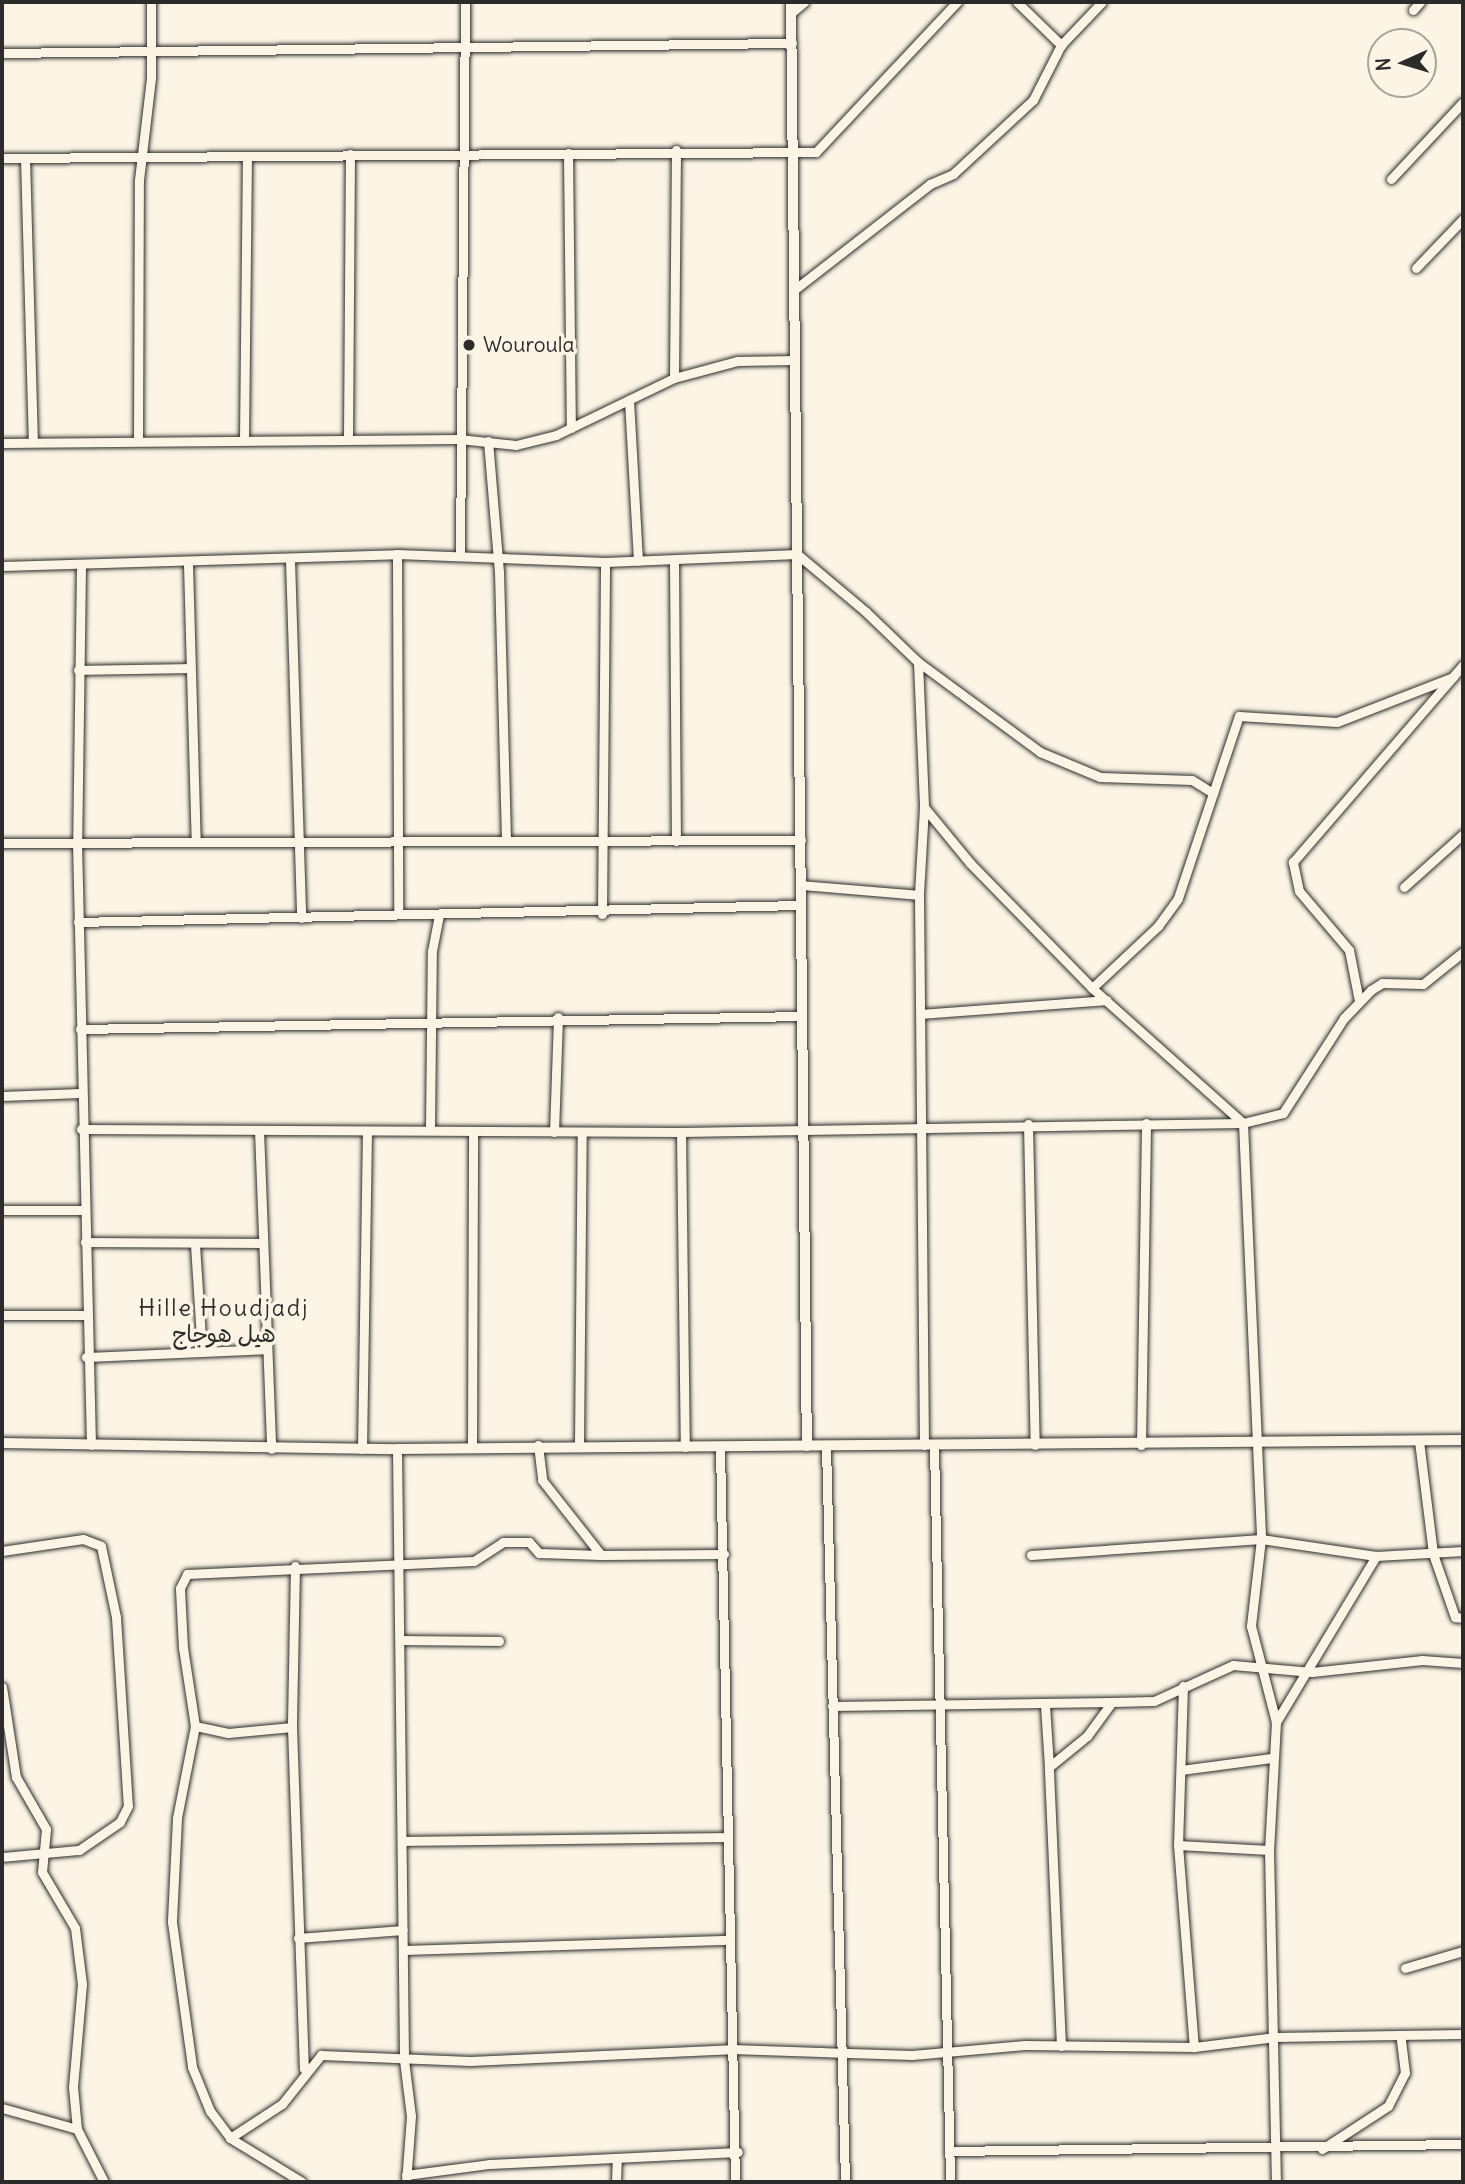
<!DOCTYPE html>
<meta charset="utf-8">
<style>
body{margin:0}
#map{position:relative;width:1465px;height:2184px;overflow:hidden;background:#fcf5e5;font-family:Delius,"Playpen Sans Arabic",sans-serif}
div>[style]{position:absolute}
.roads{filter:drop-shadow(0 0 2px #2b2b2b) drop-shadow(0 0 2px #2b2b2b)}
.minor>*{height:9px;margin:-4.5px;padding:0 4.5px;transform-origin:4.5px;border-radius:4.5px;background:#fcf5e5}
.tertiary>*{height:10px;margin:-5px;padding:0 5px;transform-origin:5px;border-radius:5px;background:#fcf5e5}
.dots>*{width:19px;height:19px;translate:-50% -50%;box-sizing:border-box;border:4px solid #fcf5e5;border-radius:50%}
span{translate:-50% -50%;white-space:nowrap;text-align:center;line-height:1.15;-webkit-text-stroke:7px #fcf5e5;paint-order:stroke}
.poi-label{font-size:21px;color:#2b2b2b}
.left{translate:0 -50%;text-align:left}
.neighbourhood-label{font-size:23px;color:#2b2b2b;letter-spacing:2px}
.frame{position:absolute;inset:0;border:4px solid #2b2b2b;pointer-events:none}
.north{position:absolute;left:1367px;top:28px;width:70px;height:70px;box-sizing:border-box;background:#fcf5e5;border:2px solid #a8a49b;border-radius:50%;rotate:266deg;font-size:19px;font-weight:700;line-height:28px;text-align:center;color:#2b2b2b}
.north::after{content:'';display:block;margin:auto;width:24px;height:32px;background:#2b2b2b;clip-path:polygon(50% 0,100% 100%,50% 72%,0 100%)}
</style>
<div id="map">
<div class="roads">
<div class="minor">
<i style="left:1017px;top:2px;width:62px;rotate:44.3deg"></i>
<i style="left:1413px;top:10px;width:11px;rotate:-49deg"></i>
<i style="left:791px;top:13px;width:17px;rotate:-40deg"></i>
<i style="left:2px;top:53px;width:790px;rotate:-0.73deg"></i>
<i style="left:568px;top:153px;width:275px;rotate:89.4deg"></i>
<i style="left:2px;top:158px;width:814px;rotate:-0.42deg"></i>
<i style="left:816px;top:152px;width:206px;rotate:-46.8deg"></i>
<i style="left:25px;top:158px;width:283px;rotate:88.4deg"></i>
<i style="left:1391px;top:179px;width:105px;rotate:-46.9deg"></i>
<i style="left:1416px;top:268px;width:68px;rotate:-46.2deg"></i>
<i style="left:794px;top:290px;width:172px;rotate:-37.9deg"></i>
<i style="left:930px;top:184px;width:25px;rotate:-23deg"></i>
<i style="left:953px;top:174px;width:109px;rotate:-42.8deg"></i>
<i style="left:1033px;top:100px;width:62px;rotate:-63deg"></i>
<i style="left:1061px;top:45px;width:59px;rotate:-46.4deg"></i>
<i style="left:674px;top:378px;width:228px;rotate:-89.5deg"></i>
<i style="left:629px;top:400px;width:161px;rotate:86.8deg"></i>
<i style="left:348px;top:439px;width:285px;rotate:-89.6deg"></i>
<i style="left:244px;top:440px;width:284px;rotate:-89.4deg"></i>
<i style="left:138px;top:441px;width:261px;rotate:-89.8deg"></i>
<i style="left:139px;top:180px;width:103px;rotate:-83.3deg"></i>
<i style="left:151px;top:78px;width:76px;rotate:-90deg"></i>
<i style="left:488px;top:441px;width:131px;rotate:85.2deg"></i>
<i style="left:499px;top:572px;width:267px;rotate:88.5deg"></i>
<i style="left:2px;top:443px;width:457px;rotate:-0.5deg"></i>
<i style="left:459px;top:439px;width:57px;rotate:6deg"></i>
<i style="left:516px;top:445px;width:41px;rotate:-14deg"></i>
<i style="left:556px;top:435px;width:131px;rotate:-25.8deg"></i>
<i style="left:674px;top:378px;width:65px;rotate:-15.1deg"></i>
<i style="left:737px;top:361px;width:58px;rotate:-1deg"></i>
<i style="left:397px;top:554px;width:359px;rotate:89.8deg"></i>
<i style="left:460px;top:554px;width:552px;rotate:-89.48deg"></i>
<i style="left:290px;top:560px;width:358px;rotate:88.2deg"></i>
<i style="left:674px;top:561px;width:280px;rotate:89.6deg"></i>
<i style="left:188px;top:564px;width:278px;rotate:88.4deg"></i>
<i style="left:2px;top:566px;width:395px;rotate:-1.7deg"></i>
<i style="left:397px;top:554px;width:208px;rotate:2.2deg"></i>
<i style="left:605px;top:562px;width:192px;rotate:-2.4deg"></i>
<i style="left:797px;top:554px;width:90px;rotate:40deg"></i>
<i style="left:866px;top:612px;width:72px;rotate:43.9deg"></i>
<i style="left:918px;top:662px;width:145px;rotate:87.6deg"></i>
<i style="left:924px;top:807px;width:88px;rotate:93.3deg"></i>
<i style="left:919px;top:895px;width:550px;rotate:89.48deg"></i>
<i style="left:81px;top:567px;width:275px;rotate:90.8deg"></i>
<i style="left:77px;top:842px;width:603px;rotate:88.67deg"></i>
<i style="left:918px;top:662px;width:152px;rotate:36.4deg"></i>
<i style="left:1040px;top:752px;width:65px;rotate:22.6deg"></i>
<i style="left:1100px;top:777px;width:92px;rotate:1.9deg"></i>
<i style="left:1192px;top:780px;width:25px;rotate:32deg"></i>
<i style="left:78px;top:670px;width:111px;rotate:-1deg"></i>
<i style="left:924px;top:807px;width:72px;rotate:50.6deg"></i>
<i style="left:970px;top:863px;width:175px;rotate:45.7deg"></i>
<i style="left:1092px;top:988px;width:203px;rotate:41.8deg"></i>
<i style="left:1243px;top:1123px;width:416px;rotate:87.5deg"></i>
<i style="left:1261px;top:1539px;width:88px;rotate:96.6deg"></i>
<i style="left:1251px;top:1626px;width:99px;rotate:75.4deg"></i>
<i style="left:1276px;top:1722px;width:128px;rotate:93.1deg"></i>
<i style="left:1269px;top:1850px;width:332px;rotate:88.8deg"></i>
<i style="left:2px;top:843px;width:799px;rotate:-0.22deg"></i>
<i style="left:801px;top:885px;width:118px;rotate:4.8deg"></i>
<i style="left:1404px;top:887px;width:79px;rotate:-41.9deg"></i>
<i style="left:602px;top:914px;width:352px;rotate:-89.5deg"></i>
<i style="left:78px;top:922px;width:723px;rotate:-1.35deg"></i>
<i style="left:1092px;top:988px;width:91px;rotate:-43.2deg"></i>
<i style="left:1158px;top:926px;width:34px;rotate:-54deg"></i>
<i style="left:1178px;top:898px;width:192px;rotate:-71.5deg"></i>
<i style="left:1239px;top:716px;width:98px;rotate:3.5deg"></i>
<i style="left:1337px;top:722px;width:124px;rotate:-21.2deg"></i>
<i style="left:1359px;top:1001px;width:52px;rotate:-101.1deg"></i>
<i style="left:1349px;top:950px;width:77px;rotate:-130.3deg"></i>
<i style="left:1299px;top:891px;width:30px;rotate:-102deg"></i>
<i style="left:1293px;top:862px;width:260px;rotate:-49.2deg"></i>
<i style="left:921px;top:1014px;width:186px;rotate:-4.3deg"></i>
<i style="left:80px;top:1029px;width:722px;rotate:-1.03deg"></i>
<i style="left:2px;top:1096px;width:78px;rotate:-2.2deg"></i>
<i style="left:1028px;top:1124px;width:321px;rotate:88.8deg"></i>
<i style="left:81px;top:1129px;width:600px;rotate:0.29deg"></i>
<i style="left:681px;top:1132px;width:562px;rotate:-0.92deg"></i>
<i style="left:1243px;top:1123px;width:41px;rotate:-14deg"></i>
<i style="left:1283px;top:1113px;width:113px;rotate:-57.3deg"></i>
<i style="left:1344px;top:1018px;width:39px;rotate:-46deg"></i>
<i style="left:1371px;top:990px;width:13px;rotate:-32deg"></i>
<i style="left:1382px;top:983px;width:41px;rotate:1.4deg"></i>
<i style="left:1423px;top:984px;width:51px;rotate:-38.7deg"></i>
<i style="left:430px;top:1129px;width:178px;rotate:-89.4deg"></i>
<i style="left:432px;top:951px;width:37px;rotate:-79deg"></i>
<i style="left:259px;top:1130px;width:319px;rotate:87.8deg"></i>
<i style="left:554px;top:1132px;width:115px;rotate:-88deg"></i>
<i style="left:681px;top:1132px;width:315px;rotate:89.3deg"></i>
<i style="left:2px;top:1210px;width:81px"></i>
<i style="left:85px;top:1242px;width:177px;rotate:0.3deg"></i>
<i style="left:195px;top:1245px;width:107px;rotate:86.3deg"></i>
<i style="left:2px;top:1315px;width:83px"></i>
<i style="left:86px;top:1357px;width:180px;rotate:-2.5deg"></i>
<i style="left:1419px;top:1441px;width:114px;rotate:82.9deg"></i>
<i style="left:1433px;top:1554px;width:67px;rotate:70.8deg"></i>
<i style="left:1455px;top:1617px;width:8px;rotate:7deg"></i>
<i style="left:538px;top:1445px;width:35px;rotate:83deg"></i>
<i style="left:542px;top:1480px;width:95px;rotate:51.8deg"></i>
<i style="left:601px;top:1555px;width:123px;rotate:-0.5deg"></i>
<i style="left:579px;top:1445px;width:313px;rotate:-89.5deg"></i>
<i style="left:1141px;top:1445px;width:322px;rotate:-89.1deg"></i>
<i style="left:826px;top:1446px;width:736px;rotate:88.52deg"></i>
<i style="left:934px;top:1446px;width:736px;rotate:88.75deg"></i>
<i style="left:472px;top:1447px;width:316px;rotate:-89.8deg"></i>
<i style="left:720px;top:1447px;width:735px;rotate:88.83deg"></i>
<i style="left:362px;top:1449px;width:318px;rotate:-89.1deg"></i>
<i style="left:397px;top:1449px;width:611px;rotate:89.34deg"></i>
<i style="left:404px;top:2060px;width:56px;rotate:82.9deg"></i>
<i style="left:411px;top:2116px;width:66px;rotate:94.3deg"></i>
<i style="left:2px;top:1551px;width:82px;rotate:-8.4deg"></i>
<i style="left:83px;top:1539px;width:19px;rotate:21deg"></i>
<i style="left:101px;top:1546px;width:73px;rotate:78.1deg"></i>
<i style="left:116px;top:1617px;width:189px;rotate:86.4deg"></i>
<i style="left:128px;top:1806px;width:18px;rotate:117deg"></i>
<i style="left:120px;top:1822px;width:50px;rotate:145.7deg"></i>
<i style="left:79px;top:1850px;width:77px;rotate:174.8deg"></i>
<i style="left:1031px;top:1555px;width:231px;rotate:-4deg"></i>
<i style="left:1261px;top:1539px;width:116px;rotate:8.4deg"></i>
<i style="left:1376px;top:1556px;width:87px;rotate:-3.3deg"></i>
<i style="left:295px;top:1566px;width:161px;rotate:91.1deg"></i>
<i style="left:292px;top:1727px;width:342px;rotate:88deg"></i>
<i style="left:401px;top:1640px;width:98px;rotate:0.6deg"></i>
<i style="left:1183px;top:1686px;width:159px;rotate:91.8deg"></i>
<i style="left:1178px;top:1845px;width:203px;rotate:85.5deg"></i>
<i style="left:2px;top:1687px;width:91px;rotate:81.2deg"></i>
<i style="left:16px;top:1777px;width:60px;rotate:60deg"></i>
<i style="left:46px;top:1829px;width:43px;rotate:95.3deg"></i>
<i style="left:42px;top:1872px;width:65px;rotate:59.5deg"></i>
<i style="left:75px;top:1928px;width:56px;rotate:82.9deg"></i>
<i style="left:82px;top:1984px;width:103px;rotate:95deg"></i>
<i style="left:73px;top:2087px;width:42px;rotate:84.6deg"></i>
<i style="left:77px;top:2129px;width:59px;rotate:63deg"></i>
<i style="left:1045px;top:1705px;width:62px;rotate:86.3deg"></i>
<i style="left:832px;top:1706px;width:280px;rotate:-0.8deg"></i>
<i style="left:1276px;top:1722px;width:194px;rotate:-58.9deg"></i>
<i style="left:195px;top:1726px;width:94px;rotate:101.1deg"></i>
<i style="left:177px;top:1818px;width:104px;rotate:92.8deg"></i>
<i style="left:172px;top:1922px;width:146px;rotate:82.1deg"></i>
<i style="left:192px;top:2067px;width:48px;rotate:67.8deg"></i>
<i style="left:210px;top:2111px;width:34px;rotate:53deg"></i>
<i style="left:230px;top:2138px;width:84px;rotate:31.4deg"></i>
<i style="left:292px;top:1727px;width:64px;rotate:174.6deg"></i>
<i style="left:228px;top:1733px;width:34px;rotate:-168deg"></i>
<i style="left:195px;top:1726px;width:79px;rotate:-98.7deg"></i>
<i style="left:183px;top:1648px;width:60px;rotate:-92.9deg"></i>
<i style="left:180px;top:1588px;width:16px;rotate:-63deg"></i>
<i style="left:187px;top:1574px;width:287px;rotate:-2.6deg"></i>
<i style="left:474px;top:1561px;width:35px;rotate:-33deg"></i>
<i style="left:503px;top:1542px;width:26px"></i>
<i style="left:529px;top:1542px;width:15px;rotate:48deg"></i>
<i style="left:539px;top:1553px;width:62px;rotate:1.8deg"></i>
<i style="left:1181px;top:1770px;width:91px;rotate:-7.6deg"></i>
<i style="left:403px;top:1841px;width:323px;rotate:-0.7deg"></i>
<i style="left:1178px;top:1845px;width:91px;rotate:3.1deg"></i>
<i style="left:298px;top:1938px;width:105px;rotate:-4.4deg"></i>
<i style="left:404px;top:1950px;width:326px;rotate:-1.8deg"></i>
<i style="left:1405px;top:1968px;width:60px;rotate:-16.3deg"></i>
<i style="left:1061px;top:2046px;width:279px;rotate:-92.5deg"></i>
<i style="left:1049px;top:1767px;width:49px;rotate:-39.2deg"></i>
<i style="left:1087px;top:1736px;width:42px;rotate:-53.7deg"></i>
<i style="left:1112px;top:1702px;width:42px;rotate:-1.4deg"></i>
<i style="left:1154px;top:1701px;width:87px;rotate:-24.5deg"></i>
<i style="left:1233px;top:1665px;width:79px;rotate:5.1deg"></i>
<i style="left:1312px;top:1672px;width:111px;rotate:-6.2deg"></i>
<i style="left:1422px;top:1660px;width:41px;rotate:4.2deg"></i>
<i style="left:2px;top:2108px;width:78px;rotate:15.6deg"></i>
<i style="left:230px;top:2138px;width:62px;rotate:-33.2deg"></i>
<i style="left:282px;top:2104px;width:63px;rotate:-51.5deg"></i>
<i style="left:321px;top:2055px;width:149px;rotate:2.3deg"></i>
<i style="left:470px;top:2061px;width:261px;rotate:-2.6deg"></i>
<i style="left:731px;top:2049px;width:181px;rotate:1.9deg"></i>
<i style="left:912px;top:2055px;width:113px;rotate:-5.1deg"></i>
<i style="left:1025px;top:2045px;width:169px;rotate:0.7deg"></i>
<i style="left:1194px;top:2047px;width:82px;rotate:-7deg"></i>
<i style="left:1275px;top:2037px;width:188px;rotate:-0.9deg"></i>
<i style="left:1322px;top:2149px;width:79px;rotate:-33.1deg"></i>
<i style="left:1388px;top:2106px;width:37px;rotate:-63deg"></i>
<i style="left:1405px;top:2073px;width:35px;rotate:-97deg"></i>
<i style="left:949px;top:2151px;width:514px;rotate:-0.78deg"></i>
<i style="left:406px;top:2175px;width:85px;rotate:-7.5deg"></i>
<i style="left:490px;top:2164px;width:248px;rotate:-2.8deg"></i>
<i style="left:616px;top:2182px;width:24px;rotate:-88deg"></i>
</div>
<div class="tertiary">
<i style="left:791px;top:2px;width:1444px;rotate:89.37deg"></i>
<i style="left:2px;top:1443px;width:395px;rotate:0.9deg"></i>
<i style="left:397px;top:1449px;width:1066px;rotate:-0.48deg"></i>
</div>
</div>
<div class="dots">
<i style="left:469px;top:345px;background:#2b2b2b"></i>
</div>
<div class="poi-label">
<span class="left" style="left:483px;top:345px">Wouroula</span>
</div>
<div class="neighbourhood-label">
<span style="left:224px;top:1321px">Hille Houdjadj<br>هيل هوجاج</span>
</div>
<div class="frame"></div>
<div class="north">N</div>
</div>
